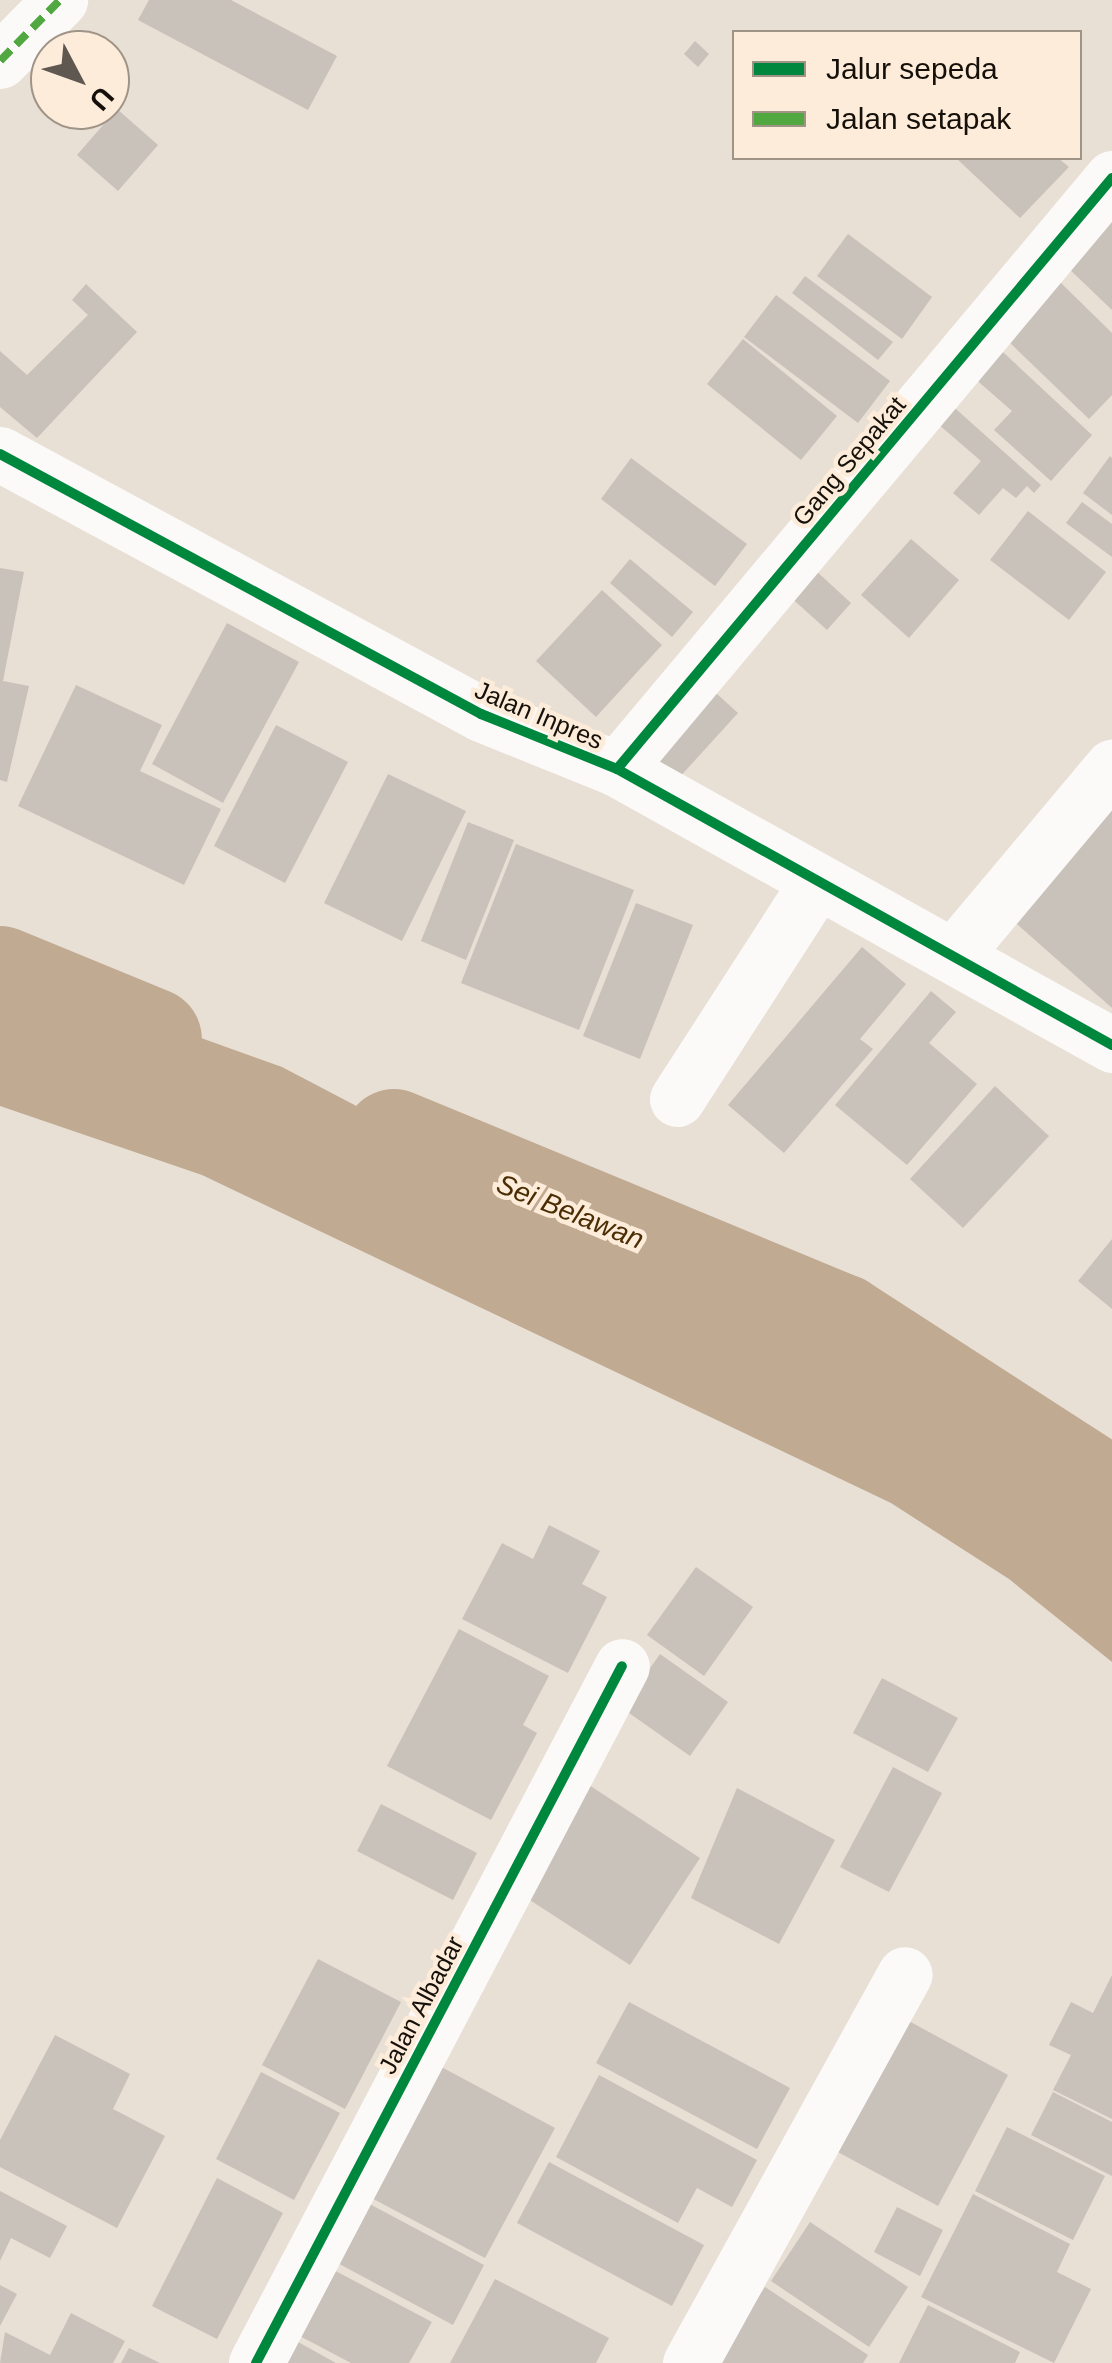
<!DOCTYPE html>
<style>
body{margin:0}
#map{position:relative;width:1112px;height:2363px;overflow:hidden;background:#e8dfd5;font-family:Arial,sans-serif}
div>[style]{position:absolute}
.water>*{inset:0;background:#c0aa91}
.river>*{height:102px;margin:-51px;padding:0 51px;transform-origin:51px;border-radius:51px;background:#c0aa91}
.building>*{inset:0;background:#c9c2bb}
.minor>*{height:55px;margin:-27.5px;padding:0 27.5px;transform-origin:27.5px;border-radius:27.5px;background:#fcfaf9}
.tertiary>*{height:55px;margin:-27.5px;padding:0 27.5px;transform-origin:27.5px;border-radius:27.5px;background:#fcfaf9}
.quiet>*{height:8px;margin-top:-4px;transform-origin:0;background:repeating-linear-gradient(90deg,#51a841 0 15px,transparent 0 23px)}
.cycleway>*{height:10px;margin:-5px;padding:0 5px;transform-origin:5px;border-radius:5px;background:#00873e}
span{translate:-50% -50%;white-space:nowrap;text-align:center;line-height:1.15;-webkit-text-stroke:9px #fdecda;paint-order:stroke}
.street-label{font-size:25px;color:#15100a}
.water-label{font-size:28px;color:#4b2d04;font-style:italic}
.legend{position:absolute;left:732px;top:30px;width:350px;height:130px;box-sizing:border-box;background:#fdecda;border:2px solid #a09487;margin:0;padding:12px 18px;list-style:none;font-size:30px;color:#15100a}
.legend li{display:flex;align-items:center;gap:20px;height:50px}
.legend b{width:50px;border:2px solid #a09487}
.north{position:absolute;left:30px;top:30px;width:100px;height:100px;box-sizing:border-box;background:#fdecda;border:2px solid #a09487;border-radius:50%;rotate:131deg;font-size:28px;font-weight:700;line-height:40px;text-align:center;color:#15100a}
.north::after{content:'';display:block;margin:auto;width:35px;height:45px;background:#5f5851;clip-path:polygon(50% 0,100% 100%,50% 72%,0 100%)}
</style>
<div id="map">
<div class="water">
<i style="clip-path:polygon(0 981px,101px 1002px,282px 1067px,555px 1210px,864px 1335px,1112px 1463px,1112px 1662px,1009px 1579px,891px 1503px,202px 1175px,0 1106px)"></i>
</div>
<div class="river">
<i style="left:0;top:977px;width:163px;rotate:22.3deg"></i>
<i style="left:394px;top:1140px;width:484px;rotate:22.5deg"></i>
<i style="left:841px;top:1325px;width:323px;rotate:32.9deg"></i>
</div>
<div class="building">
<i style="clip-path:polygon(149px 0,231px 0,337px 56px,308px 110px,138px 20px)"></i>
<i style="clip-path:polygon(695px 41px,709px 54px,698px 67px,684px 54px)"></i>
<i style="clip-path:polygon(117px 109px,158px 145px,118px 191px,77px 155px)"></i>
<i style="clip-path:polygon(956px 158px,1058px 158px,1069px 167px,1020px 218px)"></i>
<i style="clip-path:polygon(1112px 215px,1112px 310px,1065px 265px)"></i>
<i style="clip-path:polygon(848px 234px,932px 297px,902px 339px,817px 276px)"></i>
<i style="clip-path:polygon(805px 276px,893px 342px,878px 360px,792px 293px)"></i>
<i style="clip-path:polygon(1060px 282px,1112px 333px,1112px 395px,1089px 419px,1006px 339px)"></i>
<i style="clip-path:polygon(86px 284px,137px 332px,37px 438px,0 407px,0 351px,27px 375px,88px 315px,72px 300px)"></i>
<i style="clip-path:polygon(776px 295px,890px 381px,858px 423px,744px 337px)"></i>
<i style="clip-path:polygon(743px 339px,837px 416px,801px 460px,707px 384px)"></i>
<i style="clip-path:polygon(990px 340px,1092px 435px,1051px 481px,994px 430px,1012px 411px,965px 370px)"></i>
<i style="clip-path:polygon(947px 401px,1041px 485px,1034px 493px,1027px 486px,1016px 498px,1003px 488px,979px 515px,953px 493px,981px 461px,931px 418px)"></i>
<i style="clip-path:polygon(1110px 456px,1112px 458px,1112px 515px,1083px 493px)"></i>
<i style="clip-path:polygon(631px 458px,747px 544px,715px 586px,601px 499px)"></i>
<i style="clip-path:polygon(1082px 502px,1112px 524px,1112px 557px,1066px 523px)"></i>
<i style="clip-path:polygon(1028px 511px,1106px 572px,1069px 620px,990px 560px)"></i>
<i style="clip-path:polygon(911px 539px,959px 580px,909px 638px,861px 595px)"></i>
<i style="clip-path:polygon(802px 558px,851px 603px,827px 630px,777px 585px)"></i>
<i style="clip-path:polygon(630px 559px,693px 612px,672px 637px,610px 583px)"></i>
<i style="clip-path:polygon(0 568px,24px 572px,3px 681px,29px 686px,7px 782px,0 780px)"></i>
<i style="clip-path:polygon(602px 590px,662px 645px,596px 717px,536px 661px)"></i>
<i style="clip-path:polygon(227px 623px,299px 662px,223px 803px,152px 764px)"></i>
<i style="clip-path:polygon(706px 684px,738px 713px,677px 780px,644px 750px)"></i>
<i style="clip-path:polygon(76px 685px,162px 725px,140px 771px,221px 809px,184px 885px,18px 806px)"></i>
<i style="clip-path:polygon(276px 725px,348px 762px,285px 883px,214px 846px)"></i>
<i style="clip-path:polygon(388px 774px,466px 811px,402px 941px,324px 903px)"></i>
<i style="clip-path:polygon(1112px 805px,1112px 1008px,1001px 910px)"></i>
<i style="clip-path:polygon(468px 822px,514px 840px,466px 960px,421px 941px)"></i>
<i style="clip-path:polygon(516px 844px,634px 890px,579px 1030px,461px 983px)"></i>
<i style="clip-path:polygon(636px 903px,693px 925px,640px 1059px,583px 1036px)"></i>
<i style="clip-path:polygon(862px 947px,906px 984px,860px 1039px,873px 1049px,784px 1153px,728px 1105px)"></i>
<i style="clip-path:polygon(931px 991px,956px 1012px,929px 1043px,977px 1084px,907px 1165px,835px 1105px)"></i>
<i style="clip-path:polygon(995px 1086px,1049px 1136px,963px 1228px,910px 1179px)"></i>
<i style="clip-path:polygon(1112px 1239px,1112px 1309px,1078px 1281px)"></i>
<i style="clip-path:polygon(549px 1525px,600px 1551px,582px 1584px,607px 1597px,568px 1673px,462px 1619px,502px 1543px,533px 1559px)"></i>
<i style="clip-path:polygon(696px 1567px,753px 1607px,704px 1676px,647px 1635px)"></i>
<i style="clip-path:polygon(459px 1629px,549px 1676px,523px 1725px,537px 1733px,491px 1820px,387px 1766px)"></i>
<i style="clip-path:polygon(660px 1654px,728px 1702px,690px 1756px,622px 1708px)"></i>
<i style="clip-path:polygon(882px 1678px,958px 1718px,928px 1772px,853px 1733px)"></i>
<i style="clip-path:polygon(893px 1767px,942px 1793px,889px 1892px,840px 1867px)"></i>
<i style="clip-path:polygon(589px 1785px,700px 1858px,630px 1965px,519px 1893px)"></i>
<i style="clip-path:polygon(737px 1788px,835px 1840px,779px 1944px,691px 1898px)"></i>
<i style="clip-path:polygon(381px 1804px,477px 1853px,453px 1900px,357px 1851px)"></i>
<i style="clip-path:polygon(318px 1959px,401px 2002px,345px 2109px,262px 2065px)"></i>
<i style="clip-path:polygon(1112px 1975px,1112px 2119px,1053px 2090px,1071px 2055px,1049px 2045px,1071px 2002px,1093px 2013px)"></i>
<i style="clip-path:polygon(629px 2002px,790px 2088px,757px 2149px,596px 2063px)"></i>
<i style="clip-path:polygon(907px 2020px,1008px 2075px,938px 2206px,836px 2151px)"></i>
<i style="clip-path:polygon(55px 2035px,130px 2074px,113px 2109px,165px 2136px,117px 2228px,0 2167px,0 2140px)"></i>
<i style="clip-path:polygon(432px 2062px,555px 2128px,485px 2258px,362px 2193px)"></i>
<i style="clip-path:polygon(261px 2072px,340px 2113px,294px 2200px,216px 2159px)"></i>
<i style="clip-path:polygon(599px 2075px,757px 2160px,732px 2207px,697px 2188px,678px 2223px,556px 2157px)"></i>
<i style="clip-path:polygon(1053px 2092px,1112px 2122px,1112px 2176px,1031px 2135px)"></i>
<i style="clip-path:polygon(1007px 2127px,1105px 2176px,1073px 2240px,975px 2191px)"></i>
<i style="clip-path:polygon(549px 2162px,704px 2245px,672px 2306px,517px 2223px)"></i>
<i style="clip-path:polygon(217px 2178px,283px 2213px,217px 2339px,152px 2306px)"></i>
<i style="clip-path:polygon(0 2191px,67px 2226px,50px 2258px,11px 2238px,0 2261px)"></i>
<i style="clip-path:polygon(973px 2194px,1070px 2244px,1057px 2272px,1091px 2289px,1054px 2363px,921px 2297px)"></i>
<i style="clip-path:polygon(364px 2201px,484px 2265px,453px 2325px,332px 2260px)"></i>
<i style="clip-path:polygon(897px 2207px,943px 2230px,920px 2276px,874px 2252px)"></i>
<i style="clip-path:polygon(810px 2222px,908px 2287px,869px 2347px,771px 2281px)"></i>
<i style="clip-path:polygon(328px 2267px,432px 2322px,409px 2363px,351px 2363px,294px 2333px)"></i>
<i style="clip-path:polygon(495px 2279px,609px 2338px,596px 2363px,450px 2363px)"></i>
<i style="clip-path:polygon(0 2285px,17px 2294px,0 2326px)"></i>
<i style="clip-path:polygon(765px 2287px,868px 2355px,863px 2363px,714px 2363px)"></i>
<i style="clip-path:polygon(928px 2305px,1020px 2352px,1015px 2363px,899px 2363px)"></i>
<i style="clip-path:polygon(71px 2313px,125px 2341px,113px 2363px,0 2363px,5px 2332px,50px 2355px)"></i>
<i style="clip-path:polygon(289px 2337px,336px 2363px,275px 2363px)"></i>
<i style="clip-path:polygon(129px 2348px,160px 2363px,121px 2363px)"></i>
</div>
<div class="minor">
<i style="left:0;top:61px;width:86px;rotate:-45.5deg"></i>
<i style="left:617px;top:769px;width:771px;rotate:-50.05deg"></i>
<i style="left:954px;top:955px;width:246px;rotate:-50deg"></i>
<i style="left:677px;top:1099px;width:257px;rotate:-57.2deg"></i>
<i style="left:256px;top:2363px;width:787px;rotate:-62.3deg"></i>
<i style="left:690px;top:2363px;width:444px;rotate:-61.1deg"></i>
</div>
<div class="tertiary">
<i style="left:0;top:454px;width:547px;rotate:28.39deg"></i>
<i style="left:481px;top:714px;width:147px;rotate:22deg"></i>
<i style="left:617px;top:769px;width:567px;rotate:29.14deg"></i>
</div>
<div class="quiet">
<i style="left:0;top:61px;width:86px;rotate:-45.5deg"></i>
</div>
<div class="cycleway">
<i style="left:0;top:454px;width:547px;rotate:28.39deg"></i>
<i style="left:481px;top:714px;width:147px;rotate:22deg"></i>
<i style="left:617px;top:769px;width:567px;rotate:29.14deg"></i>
<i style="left:617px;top:769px;width:771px;rotate:-50.05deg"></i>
<i style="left:256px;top:2363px;width:787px;rotate:-62.3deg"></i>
</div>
<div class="street-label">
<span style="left:849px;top:461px;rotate:-50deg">Gang Sepakat</span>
<span style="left:539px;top:715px;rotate:23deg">Jalan Inpres</span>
<span style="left:421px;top:2005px;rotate:-62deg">Jalan Albadar</span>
</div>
<div class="water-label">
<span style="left:570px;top:1212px;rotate:22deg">Sei Belawan</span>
</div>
<ul class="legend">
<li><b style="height:12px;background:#00873e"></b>Jalur sepeda</li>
<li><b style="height:12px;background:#51a841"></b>Jalan setapak</li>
</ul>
<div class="north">U</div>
</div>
